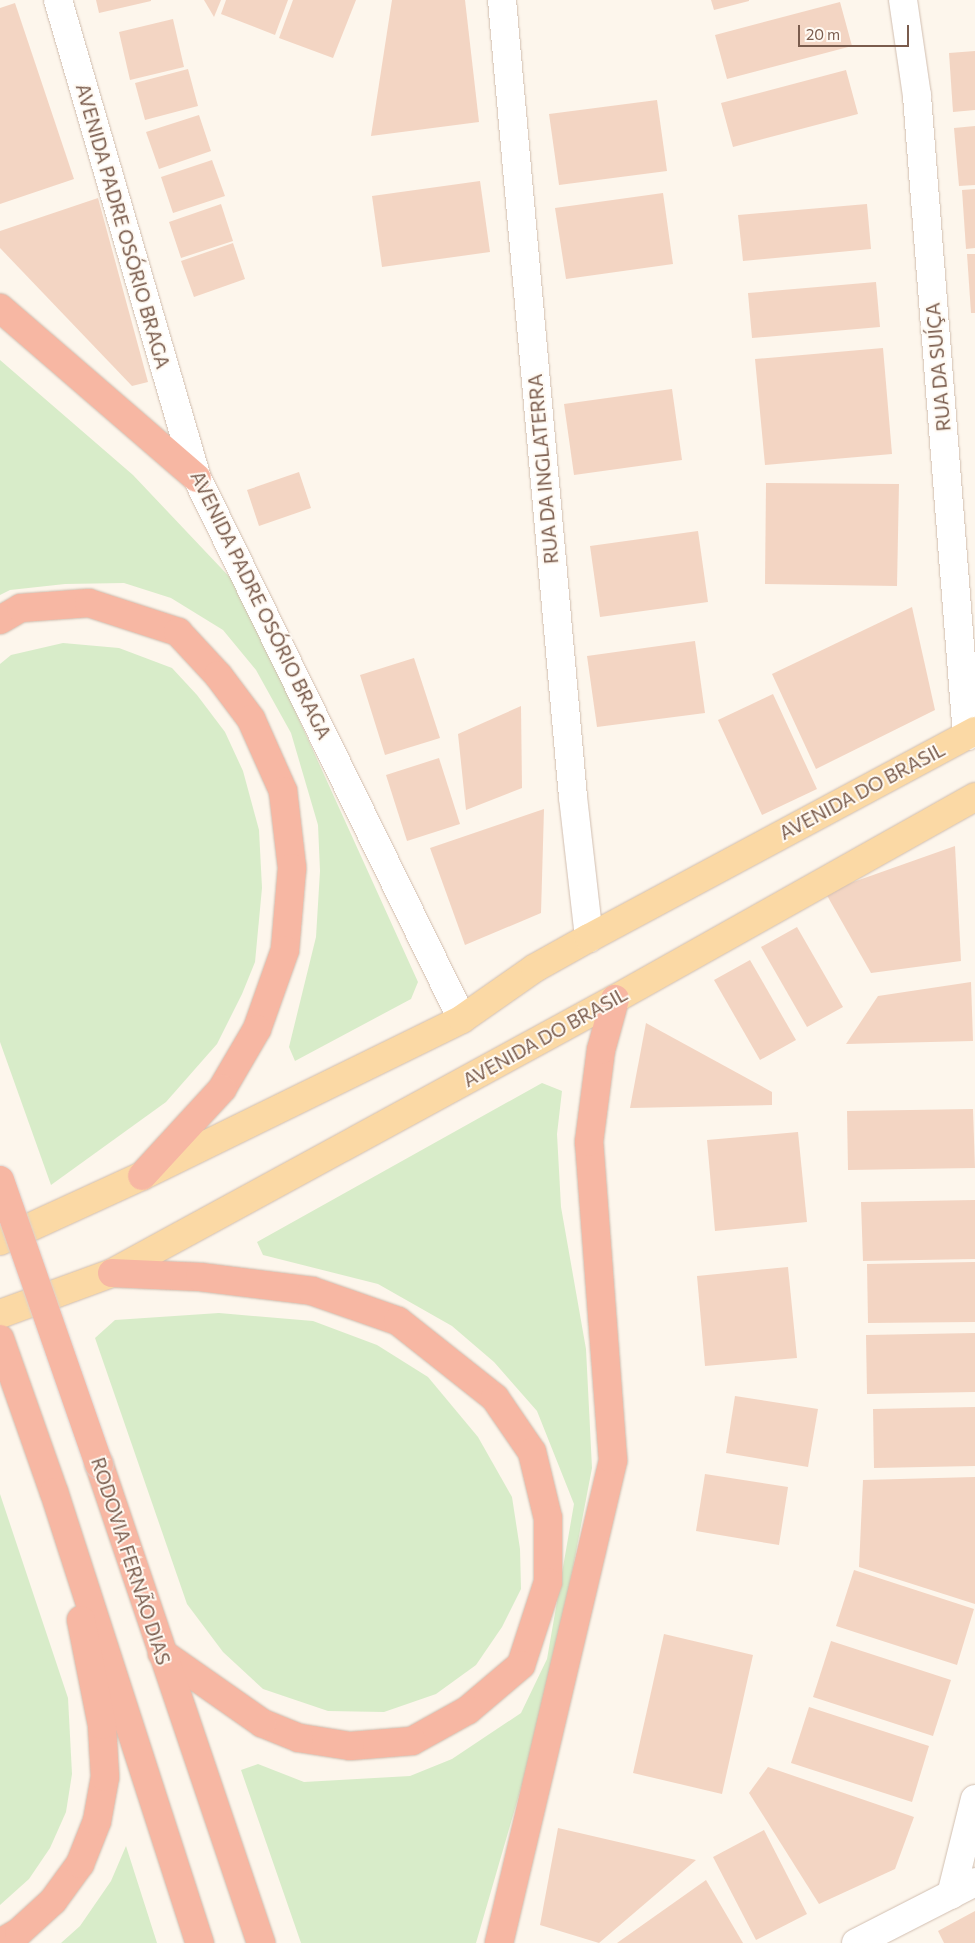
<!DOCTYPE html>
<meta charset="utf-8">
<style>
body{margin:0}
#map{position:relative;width:975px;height:1943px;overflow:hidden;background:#fdf6ec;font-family:Commissioner,sans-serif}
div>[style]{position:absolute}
.green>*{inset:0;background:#d8ecc9}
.building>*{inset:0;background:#f3d5c3}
.roads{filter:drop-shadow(0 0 1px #d1beb0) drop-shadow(0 0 1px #d1beb0)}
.minor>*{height:28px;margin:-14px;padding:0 14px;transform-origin:14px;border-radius:14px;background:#fff}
.major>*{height:28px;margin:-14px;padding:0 14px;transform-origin:14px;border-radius:14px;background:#fbd9a5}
.highway>*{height:28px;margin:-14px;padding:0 14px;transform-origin:14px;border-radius:14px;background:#f7b7a3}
.bridges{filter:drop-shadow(0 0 1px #dad1cd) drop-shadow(0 0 1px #dad1cd)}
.highway-bridge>*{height:28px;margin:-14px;padding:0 14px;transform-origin:14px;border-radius:14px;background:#f7b7a3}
span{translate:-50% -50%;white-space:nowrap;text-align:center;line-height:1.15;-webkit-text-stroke:4px #fffaf3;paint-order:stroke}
.street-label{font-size:19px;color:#7a5c4d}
.scale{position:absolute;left:798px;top:25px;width:111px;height:22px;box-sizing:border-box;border:2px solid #7a5c4d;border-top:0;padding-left:6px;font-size:15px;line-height:18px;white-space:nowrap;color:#7a5c4d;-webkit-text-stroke:4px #fffaf3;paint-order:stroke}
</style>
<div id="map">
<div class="green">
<i style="clip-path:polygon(0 360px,133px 475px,239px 587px,418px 982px,411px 999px,295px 1061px,289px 1047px,316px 937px,320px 871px,318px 825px,291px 733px,256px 670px,223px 630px,171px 598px,124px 583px,65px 584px,10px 590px,0 595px)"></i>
<i style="clip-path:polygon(63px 643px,119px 648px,172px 668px,197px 695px,225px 732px,243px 771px,259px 830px,262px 888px,255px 962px,242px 994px,217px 1044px,166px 1102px,51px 1185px,0 1042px,0 664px,11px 655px)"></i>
<i style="clip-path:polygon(542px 1083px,562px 1091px,557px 1134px,561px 1207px,586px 1349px,592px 1468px,550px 1688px,476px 1943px,301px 1943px,241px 1770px,258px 1764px,304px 1782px,410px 1776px,452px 1759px,521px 1713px,547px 1659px,574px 1504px,537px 1411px,494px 1362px,452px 1326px,378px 1284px,263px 1255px,257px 1242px)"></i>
<i style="clip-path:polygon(219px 1313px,313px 1321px,377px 1345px,428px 1377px,478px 1437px,512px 1497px,520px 1549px,521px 1589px,502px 1627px,476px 1665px,436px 1694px,384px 1712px,328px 1711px,263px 1689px,223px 1652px,187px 1604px,95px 1338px,115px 1320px)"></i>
<i style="clip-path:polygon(0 1494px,68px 1698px,72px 1774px,66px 1812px,50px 1848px,29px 1879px,0 1905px)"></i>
<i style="clip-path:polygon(126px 1846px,157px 1943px,61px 1943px,80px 1926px,111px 1881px)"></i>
</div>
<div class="building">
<i style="clip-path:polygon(96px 0,151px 0,151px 1px,99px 13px)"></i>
<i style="clip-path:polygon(204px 0,221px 0,214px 17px)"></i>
<i style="clip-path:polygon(226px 0,288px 0,275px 35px,221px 14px)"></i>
<i style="clip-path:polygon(293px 0,356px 0,333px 58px,279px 38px)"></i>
<i style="clip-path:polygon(392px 0,465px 0,479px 122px,371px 136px)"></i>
<i style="clip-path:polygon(711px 0,749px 0,749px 1px,714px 10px)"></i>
<i style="clip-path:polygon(840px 2px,852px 46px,727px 79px,715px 35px)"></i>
<i style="clip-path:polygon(15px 3px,74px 179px,0 204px,0 8px)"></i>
<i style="clip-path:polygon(173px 19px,184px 67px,130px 80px,119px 32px)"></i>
<i style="clip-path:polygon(975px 51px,975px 110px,953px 112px,949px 53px)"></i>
<i style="clip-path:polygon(188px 69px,198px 106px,145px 120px,135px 83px)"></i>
<i style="clip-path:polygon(846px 70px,858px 114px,733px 147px,721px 103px)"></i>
<i style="clip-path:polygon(657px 100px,667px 171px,559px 185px,549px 114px)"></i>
<i style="clip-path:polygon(199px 115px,211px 151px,159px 169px,146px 132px)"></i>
<i style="clip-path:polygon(975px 126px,975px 185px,959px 186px,954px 128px)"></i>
<i style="clip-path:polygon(212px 160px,225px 196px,173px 213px,161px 177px)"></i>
<i style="clip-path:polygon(480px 181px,490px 252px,382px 267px,372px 196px)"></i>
<i style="clip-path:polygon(975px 189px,975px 248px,966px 249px,962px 190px)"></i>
<i style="clip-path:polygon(663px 193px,673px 264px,566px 279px,555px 208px)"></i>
<i style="clip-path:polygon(98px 198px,148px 382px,132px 386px,0 248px,0 231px)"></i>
<i style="clip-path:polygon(221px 204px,233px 241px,181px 258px,169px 222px)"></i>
<i style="clip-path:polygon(867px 204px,871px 249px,743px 261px,738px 215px)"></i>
<i style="clip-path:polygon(233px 243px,245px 279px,194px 297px,181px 261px)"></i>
<i style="clip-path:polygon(967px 254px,975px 254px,975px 313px,971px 313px)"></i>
<i style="clip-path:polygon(876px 282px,880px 327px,752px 338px,748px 293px)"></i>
<i style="clip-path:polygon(883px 348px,892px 454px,765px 465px,755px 359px)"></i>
<i style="clip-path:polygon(672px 389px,682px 460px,574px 475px,564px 404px)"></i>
<i style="clip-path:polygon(299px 472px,311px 508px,259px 526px,247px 490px)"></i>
<i style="clip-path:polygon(766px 483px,899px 484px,897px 586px,765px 584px)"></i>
<i style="clip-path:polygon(698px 531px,708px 602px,600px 617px,590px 546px)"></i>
<i style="clip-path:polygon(912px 607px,935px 710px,816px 769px,772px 674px)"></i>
<i style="clip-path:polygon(695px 641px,705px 713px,597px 727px,587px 656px)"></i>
<i style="clip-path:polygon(414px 658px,440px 738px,385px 755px,360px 675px)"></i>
<i style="clip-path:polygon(773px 694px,817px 789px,762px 815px,718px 720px)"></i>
<i style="clip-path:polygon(521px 706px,522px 788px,466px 810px,458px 734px)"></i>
<i style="clip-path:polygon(439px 758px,460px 824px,407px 841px,386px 775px)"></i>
<i style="clip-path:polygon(544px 809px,541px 913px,465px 945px,430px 848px)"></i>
<i style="clip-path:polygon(955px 846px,961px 961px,871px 973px,825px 892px)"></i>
<i style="clip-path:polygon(797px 927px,843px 1007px,807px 1027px,761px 947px)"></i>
<i style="clip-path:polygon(750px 960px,796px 1040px,760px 1060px,714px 980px)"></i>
<i style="clip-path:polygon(971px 982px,973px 1041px,846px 1044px,878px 996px)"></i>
<i style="clip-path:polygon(646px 1023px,772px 1092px,772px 1105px,630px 1108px)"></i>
<i style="clip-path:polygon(973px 1109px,975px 1168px,848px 1170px,847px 1111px)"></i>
<i style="clip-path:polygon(798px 1132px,807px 1222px,715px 1231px,707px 1140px)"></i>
<i style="clip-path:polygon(975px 1200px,975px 1259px,863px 1261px,861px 1202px)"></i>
<i style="clip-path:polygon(975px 1262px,975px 1322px,868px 1323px,867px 1264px)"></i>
<i style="clip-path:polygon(788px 1267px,797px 1358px,705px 1366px,697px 1276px)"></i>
<i style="clip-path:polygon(975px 1333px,975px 1392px,867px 1394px,866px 1335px)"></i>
<i style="clip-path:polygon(735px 1396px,818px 1409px,808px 1467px,726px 1453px)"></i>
<i style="clip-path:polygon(975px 1407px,975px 1466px,874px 1468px,873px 1409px)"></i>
<i style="clip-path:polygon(705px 1474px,788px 1487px,779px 1545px,696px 1531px)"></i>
<i style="clip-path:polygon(975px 1477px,975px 1604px,859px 1567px,863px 1480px)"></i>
<i style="clip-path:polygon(854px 1570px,974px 1609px,957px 1665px,836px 1626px)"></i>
<i style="clip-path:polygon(664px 1634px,753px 1655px,722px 1794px,633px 1773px)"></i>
<i style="clip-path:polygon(831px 1641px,951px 1680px,933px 1736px,813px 1697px)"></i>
<i style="clip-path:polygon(809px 1707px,929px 1746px,912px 1802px,791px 1763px)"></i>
<i style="clip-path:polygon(768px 1767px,914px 1817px,895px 1869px,819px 1904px,749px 1793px)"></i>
<i style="clip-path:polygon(558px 1828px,696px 1860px,599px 1943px,540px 1925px)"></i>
<i style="clip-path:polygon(764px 1830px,807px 1914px,756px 1940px,713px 1857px)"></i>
<i style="clip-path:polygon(706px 1880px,743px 1943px,617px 1943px)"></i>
<i style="clip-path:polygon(975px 1911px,975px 1943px,944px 1943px,938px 1931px)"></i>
</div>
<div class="roads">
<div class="minor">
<i style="left:58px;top:0;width:498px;rotate:73.8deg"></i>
<i style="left:197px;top:478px;width:602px;rotate:63.9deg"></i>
<i style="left:502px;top:0;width:800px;rotate:84.91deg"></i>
<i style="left:573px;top:797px;width:142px;rotate:83.5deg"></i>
<i style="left:903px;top:0;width:97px;rotate:81.7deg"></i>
<i style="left:917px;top:96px;width:642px;rotate:85.53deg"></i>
<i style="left:951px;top:1895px;width:99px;rotate:-76deg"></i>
<i style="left:856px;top:1943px;width:134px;rotate:-27.1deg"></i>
</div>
<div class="major">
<i style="left:0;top:1241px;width:156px;rotate:-24.6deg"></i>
<i style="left:142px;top:1176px;width:356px;rotate:-26.1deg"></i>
<i style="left:462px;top:1019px;width:89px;rotate:-34.9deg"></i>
<i style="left:535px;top:968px;width:62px;rotate:-29.1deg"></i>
<i style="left:589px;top:938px;width:438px;rotate:-28.2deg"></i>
<i style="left:0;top:1314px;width:119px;rotate:-20.1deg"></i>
<i style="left:112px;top:1273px;width:573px;rotate:-28.58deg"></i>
<i style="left:615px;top:999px;width:413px;rotate:-29.3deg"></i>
</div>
<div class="highway">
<i style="left:0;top:308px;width:260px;rotate:40.8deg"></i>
<i style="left:0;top:620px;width:24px;rotate:-30deg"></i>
<i style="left:21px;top:608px;width:68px;rotate:-4.2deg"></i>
<i style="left:89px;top:603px;width:94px;rotate:18deg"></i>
<i style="left:178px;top:632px;width:59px;rotate:47.1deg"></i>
<i style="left:218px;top:675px;width:55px;rotate:53.1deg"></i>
<i style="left:251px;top:719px;width:79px;rotate:66deg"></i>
<i style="left:283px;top:791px;width:78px;rotate:83.3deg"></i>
<i style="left:292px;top:868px;width:82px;rotate:94.9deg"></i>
<i style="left:285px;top:950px;width:84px;rotate:109.5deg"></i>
<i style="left:257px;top:1029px;width:69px;rotate:120.3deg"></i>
<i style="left:222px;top:1089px;width:118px;rotate:132.6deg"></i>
<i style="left:112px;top:1273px;width:88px;rotate:2.6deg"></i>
<i style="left:200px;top:1277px;width:113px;rotate:7.1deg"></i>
<i style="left:312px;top:1291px;width:91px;rotate:19.2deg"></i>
<i style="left:398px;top:1321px;width:124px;rotate:38.4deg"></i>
<i style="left:495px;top:1398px;width:65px;rotate:55.6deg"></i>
<i style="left:532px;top:1452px;width:68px;rotate:76.4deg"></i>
<i style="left:548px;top:1518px;width:64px;rotate:90deg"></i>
<i style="left:548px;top:1582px;width:87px;rotate:108deg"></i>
<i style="left:521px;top:1665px;width:70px;rotate:139.7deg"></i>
<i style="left:468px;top:1710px;width:64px;rotate:151deg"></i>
<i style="left:412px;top:1741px;width:62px;rotate:175.4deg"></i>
<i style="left:350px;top:1746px;width:52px;rotate:-171.1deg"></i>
<i style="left:299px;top:1738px;width:40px;rotate:-158deg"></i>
<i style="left:262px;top:1723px;width:122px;rotate:-145deg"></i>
<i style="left:0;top:1339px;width:162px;rotate:70.6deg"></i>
<i style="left:54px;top:1492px;width:474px;rotate:72.1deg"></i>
<i style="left:99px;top:1464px;width:506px;rotate:71.31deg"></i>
<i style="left:0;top:1943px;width:22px;rotate:-30deg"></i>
<i style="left:19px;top:1932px;width:46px;rotate:-42.4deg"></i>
<i style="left:53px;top:1901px;width:46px;rotate:-53.9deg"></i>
<i style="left:80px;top:1864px;width:46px;rotate:-68.4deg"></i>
<i style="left:97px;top:1821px;width:45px;rotate:-79.7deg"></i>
<i style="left:105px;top:1777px;width:52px;rotate:-93.3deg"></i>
<i style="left:102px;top:1725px;width:107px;rotate:-101.3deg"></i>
<i style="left:499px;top:1943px;width:496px;rotate:-76.7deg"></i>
<i style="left:613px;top:1460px;width:319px;rotate:-94.3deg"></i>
<i style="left:589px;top:1142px;width:93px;rotate:-82.6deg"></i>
<i style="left:601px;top:1050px;width:53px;rotate:-74.6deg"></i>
</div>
</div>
<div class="bridges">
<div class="highway-bridge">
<i style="left:0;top:1180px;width:301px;rotate:70.8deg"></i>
</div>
</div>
<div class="street-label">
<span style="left:123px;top:226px;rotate:74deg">AVENIDA PADRE OSÓRIO BRAGA</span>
<span style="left:938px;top:367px;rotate:-95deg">RUA DA SUÍÇA</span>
<span style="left:543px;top:469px;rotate:-95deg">RUA DA INGLATERRA</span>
<span style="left:261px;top:605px;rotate:64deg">AVENIDA PADRE OSÓRIO BRAGA</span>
<span style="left:862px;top:791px;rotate:-28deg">AVENIDA DO BRASIL</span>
<span style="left:545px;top:1037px;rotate:-29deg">AVENIDA DO BRASIL</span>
<span style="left:131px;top:1561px;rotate:72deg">RODOVIA FERNÃO DIAS</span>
</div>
<div class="scale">20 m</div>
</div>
